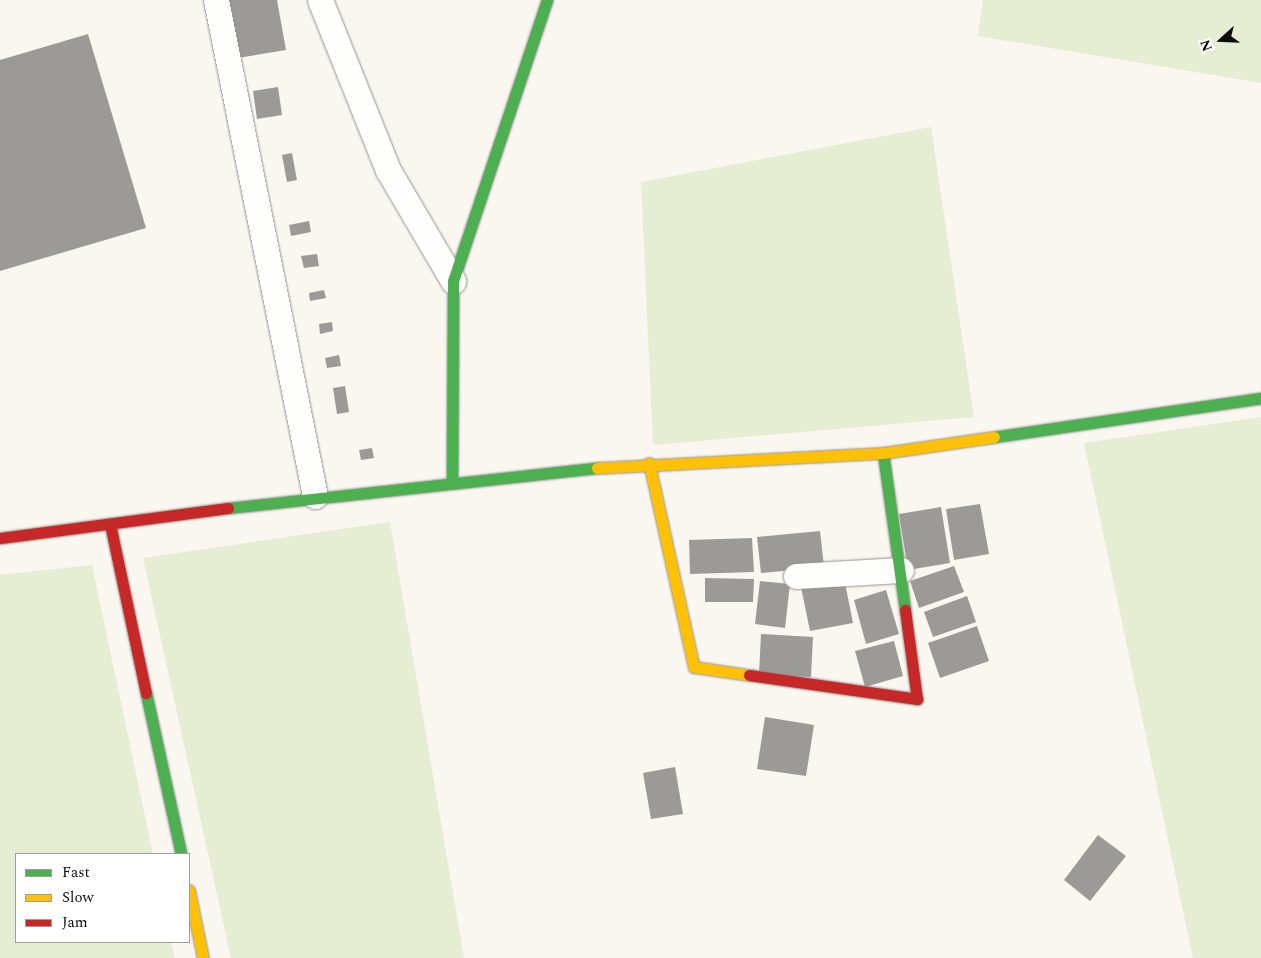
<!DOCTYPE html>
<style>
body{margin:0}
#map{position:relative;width:1261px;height:958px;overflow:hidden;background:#f9f7f0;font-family:Spectral,serif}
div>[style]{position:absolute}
.green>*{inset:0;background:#e5edd2}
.building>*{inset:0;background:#9c9a96}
.roads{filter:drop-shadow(0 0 1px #93928f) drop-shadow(0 0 1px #93928f)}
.street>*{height:25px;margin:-12.5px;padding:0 12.5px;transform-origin:12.5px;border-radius:12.5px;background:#fefefd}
.fast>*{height:11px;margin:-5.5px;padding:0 5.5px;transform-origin:5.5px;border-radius:5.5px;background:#4caf50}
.slow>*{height:11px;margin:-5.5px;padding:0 5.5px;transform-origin:5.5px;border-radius:5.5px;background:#ffc107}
.jam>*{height:11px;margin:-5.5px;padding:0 5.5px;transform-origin:5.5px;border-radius:5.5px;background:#c62828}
span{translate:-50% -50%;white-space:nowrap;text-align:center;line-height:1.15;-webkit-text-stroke:5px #fff;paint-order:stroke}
.legend{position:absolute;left:15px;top:853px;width:175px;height:90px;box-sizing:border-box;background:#fff;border:1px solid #9e9e9e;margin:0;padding:6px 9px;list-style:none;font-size:15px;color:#0c0c0c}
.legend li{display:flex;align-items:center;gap:10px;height:25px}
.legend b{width:25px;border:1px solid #9e9e9e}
.north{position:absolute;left:1196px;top:15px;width:50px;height:50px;-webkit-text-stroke:4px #fff;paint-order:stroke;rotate:250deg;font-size:14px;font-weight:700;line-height:20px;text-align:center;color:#0c0c0c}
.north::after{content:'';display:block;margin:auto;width:18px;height:22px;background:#0c0c0c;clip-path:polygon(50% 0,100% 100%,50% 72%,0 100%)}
</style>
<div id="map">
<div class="green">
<i style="clip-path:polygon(983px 0,1261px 0,1261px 83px,978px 36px)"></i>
<i style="clip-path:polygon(931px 127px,974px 417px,653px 445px,641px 182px)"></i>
<i style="clip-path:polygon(1261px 417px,1261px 958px,1193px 958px,1084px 443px)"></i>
<i style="clip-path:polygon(390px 522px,464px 958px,231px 958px,143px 558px)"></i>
<i style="clip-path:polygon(92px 565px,153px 854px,16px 854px,16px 942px,171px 942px,175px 958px,0 958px,0 575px)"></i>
</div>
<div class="building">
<i style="clip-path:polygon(228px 0,277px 0,286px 50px,238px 58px)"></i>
<i style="clip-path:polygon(88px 34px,146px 228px,0 271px,0 60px)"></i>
<i style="clip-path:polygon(278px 87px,282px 115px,257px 119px,253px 91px)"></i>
<i style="clip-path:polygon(292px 153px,297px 180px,287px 182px,282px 155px)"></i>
<i style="clip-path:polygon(309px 221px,311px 232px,291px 236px,289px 225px)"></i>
<i style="clip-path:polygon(317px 254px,319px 266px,304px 268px,301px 256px)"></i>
<i style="clip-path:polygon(324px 290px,326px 298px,310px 301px,309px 293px)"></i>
<i style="clip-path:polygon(332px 322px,333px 331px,320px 334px,319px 324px)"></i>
<i style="clip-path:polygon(339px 355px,341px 366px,327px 368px,325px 358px)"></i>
<i style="clip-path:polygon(345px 386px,349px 412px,337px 414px,333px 388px)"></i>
<i style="clip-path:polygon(372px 448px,374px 458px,361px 460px,359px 450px)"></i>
<i style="clip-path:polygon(980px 504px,989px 554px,954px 560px,946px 509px)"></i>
<i style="clip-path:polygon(941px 507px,950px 563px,908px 570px,899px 514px)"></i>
<i style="clip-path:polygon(820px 531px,824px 567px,761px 573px,757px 537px)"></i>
<i style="clip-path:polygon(752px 538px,754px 572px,690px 574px,689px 540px)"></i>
<i style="clip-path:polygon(954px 566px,964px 592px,919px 608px,910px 581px)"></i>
<i style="clip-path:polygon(705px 578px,754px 579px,753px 602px,705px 602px)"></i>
<i style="clip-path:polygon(844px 578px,853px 623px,810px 631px,801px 587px)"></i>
<i style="clip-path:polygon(760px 581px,790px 584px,785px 628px,755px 624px)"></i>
<i style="clip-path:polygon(886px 590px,899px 634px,866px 644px,854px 600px)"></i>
<i style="clip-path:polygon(967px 596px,976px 622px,933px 637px,924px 612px)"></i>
<i style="clip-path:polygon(977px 626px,989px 661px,940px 678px,928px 643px)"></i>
<i style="clip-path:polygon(761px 634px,813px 637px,811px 677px,759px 674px)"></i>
<i style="clip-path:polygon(894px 641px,903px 676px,865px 687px,855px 651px)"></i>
<i style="clip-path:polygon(765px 717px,814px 725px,806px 776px,757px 769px)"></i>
<i style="clip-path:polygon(675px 767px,683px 814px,651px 819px,643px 773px)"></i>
<i style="clip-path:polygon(1098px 835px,1126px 856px,1090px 901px,1064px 880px)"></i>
</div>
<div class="roads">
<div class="street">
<i style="left:216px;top:0;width:506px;rotate:78.71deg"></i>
<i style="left:320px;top:0;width:183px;rotate:68.2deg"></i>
<i style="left:388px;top:170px;width:129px;rotate:59.6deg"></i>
<i style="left:796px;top:576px;width:105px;rotate:-3.3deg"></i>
</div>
<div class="fast">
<i style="left:994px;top:437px;width:270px;rotate:-8.3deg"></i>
<i style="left:883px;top:453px;width:159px;rotate:82deg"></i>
<i style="left:452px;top:483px;width:202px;rotate:-89.7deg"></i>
<i style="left:453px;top:281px;width:296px;rotate:-71.5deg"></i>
<i style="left:228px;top:508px;width:371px;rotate:-6.2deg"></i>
<i style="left:146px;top:693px;width:165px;rotate:77.7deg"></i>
</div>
<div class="slow">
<i style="left:649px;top:463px;width:209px;rotate:77.6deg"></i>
<i style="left:694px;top:667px;width:56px;rotate:8.3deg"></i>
<i style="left:597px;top:468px;width:286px;rotate:-3deg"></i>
<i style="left:883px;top:453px;width:112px;rotate:-8.2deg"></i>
<i style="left:189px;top:890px;width:69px;rotate:78.4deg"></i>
</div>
<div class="jam">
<i style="left:110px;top:524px;width:173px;rotate:78deg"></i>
<i style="left:0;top:538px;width:230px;rotate:-7.5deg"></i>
<i style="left:749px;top:675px;width:170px;rotate:8.1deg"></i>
<i style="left:917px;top:699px;width:90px;rotate:-97.7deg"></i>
</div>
</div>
<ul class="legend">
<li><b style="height:6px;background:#4caf50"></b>Fast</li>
<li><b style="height:6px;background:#ffc107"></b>Slow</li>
<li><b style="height:6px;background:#c62828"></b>Jam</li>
</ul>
<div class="north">N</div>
</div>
